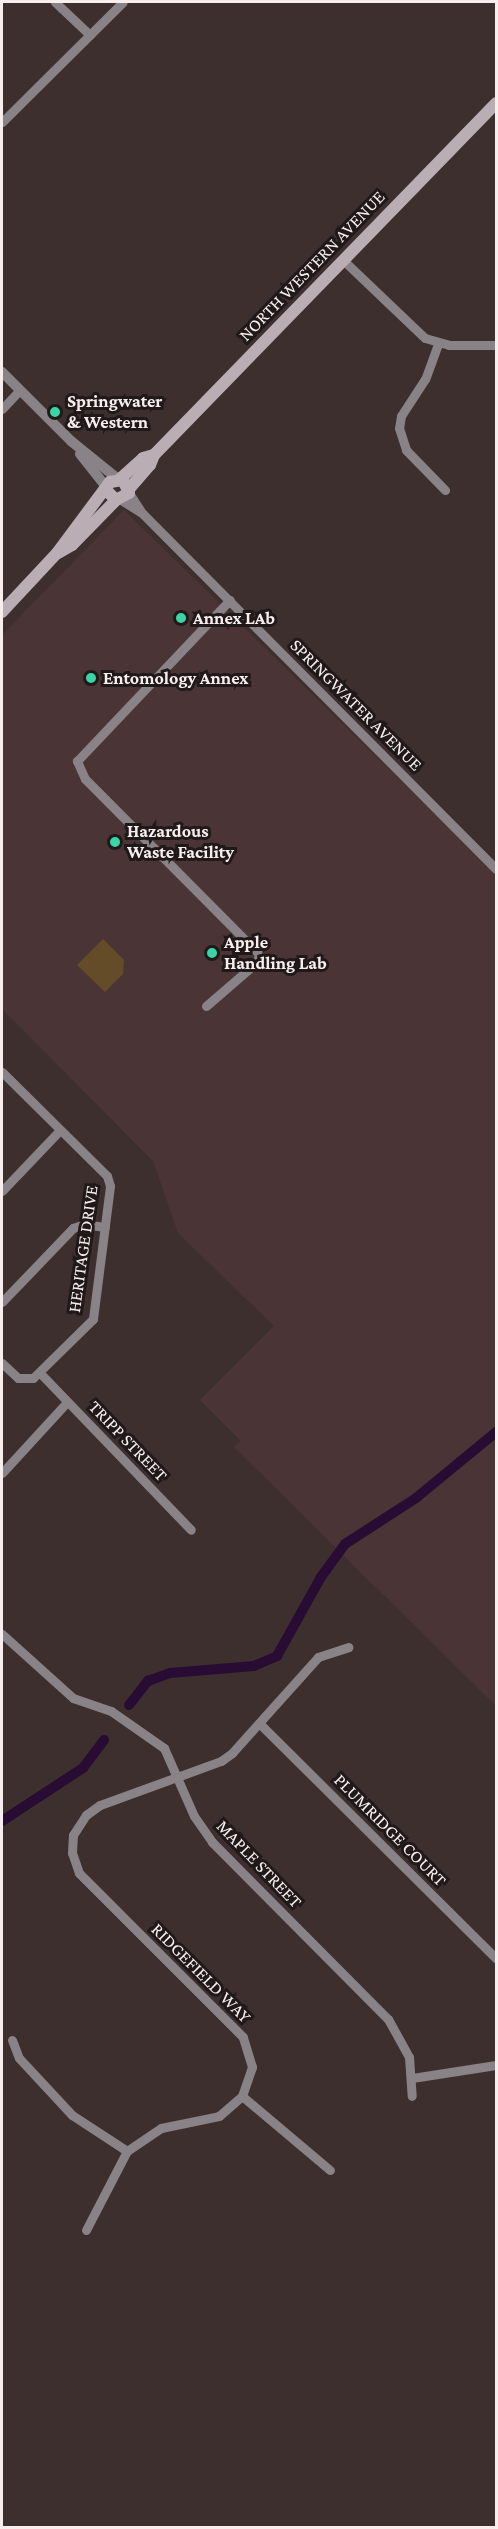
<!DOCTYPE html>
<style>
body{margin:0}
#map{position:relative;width:498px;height:2529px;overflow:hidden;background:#3e2f2f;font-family:"Crimson Pro",serif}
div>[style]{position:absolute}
.built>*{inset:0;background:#4b3435}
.green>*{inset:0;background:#644c28}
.canal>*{height:10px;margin:-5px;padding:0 5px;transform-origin:5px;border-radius:5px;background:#290c34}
.minor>*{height:9px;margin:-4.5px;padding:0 4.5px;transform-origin:4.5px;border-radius:4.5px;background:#898286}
.tertiary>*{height:10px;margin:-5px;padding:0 5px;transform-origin:5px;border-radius:5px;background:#898286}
.secondary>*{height:12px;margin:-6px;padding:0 6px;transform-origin:6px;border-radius:6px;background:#baaeb4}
.dots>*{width:16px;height:16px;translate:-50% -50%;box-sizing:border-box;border:3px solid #201919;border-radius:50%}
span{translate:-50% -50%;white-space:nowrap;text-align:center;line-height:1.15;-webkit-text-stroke:6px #201919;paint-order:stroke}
.street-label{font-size:18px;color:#f9eeee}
.poi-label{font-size:18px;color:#f9eeee;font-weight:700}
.left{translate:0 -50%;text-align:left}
.frame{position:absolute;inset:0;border:3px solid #f9eeee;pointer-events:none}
</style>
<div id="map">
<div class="built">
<i style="clip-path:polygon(124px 510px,496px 874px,496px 1706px,234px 1447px,241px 1441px,200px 1400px,274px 1326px,178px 1233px,153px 1161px,2px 1009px,2px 635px)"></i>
</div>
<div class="green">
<i style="clip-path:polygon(103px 939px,124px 960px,123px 974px,105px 992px,77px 965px)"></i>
</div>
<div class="canal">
<i style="left:129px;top:1705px;width:31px;rotate:-52deg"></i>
<i style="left:148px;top:1681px;width:23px;rotate:-20deg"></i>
<i style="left:170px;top:1673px;width:84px;rotate:-4.8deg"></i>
<i style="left:254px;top:1666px;width:25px;rotate:-23deg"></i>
<i style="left:277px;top:1656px;width:90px;rotate:-60.9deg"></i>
<i style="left:321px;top:1577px;width:41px;rotate:-54deg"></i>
<i style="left:345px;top:1544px;width:85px;rotate:-32.9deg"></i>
<i style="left:416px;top:1498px;width:104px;rotate:-39.5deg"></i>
<i style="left:2px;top:1821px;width:97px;rotate:-33.2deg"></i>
<i style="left:83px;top:1768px;width:35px;rotate:-53deg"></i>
</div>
<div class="minor">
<i style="left:55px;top:2px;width:48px;rotate:43.3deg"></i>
<i style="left:2px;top:122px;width:170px;rotate:-44.8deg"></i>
<i style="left:343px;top:260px;width:113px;rotate:43.6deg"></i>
<i style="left:425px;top:338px;width:25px;rotate:16deg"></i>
<i style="left:449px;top:345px;width:47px"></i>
<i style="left:438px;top:344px;width:37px;rotate:110deg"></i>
<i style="left:425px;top:379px;width:44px;rotate:123deg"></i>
<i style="left:401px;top:416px;width:12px;rotate:99deg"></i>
<i style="left:399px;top:428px;width:23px;rotate:72deg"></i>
<i style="left:406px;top:450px;width:56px;rotate:45.7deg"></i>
<i style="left:2px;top:409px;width:26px;rotate:-47deg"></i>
<i style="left:129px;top:493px;width:24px;rotate:57deg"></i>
<i style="left:121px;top:500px;width:25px;rotate:32deg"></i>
<i style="left:142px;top:513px;width:502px;rotate:45.16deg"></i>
<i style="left:206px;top:1006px;width:67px;rotate:-40.8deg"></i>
<i style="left:257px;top:962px;width:8px;rotate:-76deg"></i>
<i style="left:259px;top:954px;width:247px;rotate:-134.8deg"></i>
<i style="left:85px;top:779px;width:20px;rotate:-114deg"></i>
<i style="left:77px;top:761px;width:222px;rotate:-46.5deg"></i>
<i style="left:2px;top:1072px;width:148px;rotate:44.7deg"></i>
<i style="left:107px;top:1176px;width:10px;rotate:73deg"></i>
<i style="left:110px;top:1186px;width:134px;rotate:97.3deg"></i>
<i style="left:93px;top:1319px;width:84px;rotate:135.5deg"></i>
<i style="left:33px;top:1378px;width:15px;rotate:180deg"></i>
<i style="left:18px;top:1378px;width:22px;rotate:-137deg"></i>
<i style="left:2px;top:1191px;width:84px;rotate:-46.4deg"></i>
<i style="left:2px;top:1302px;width:103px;rotate:-46.2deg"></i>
<i style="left:73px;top:1228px;width:12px;rotate:-20deg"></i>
<i style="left:84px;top:1224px;width:21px;rotate:8deg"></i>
<i style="left:41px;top:1374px;width:216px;rotate:46.1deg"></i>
<i style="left:2px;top:1473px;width:96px;rotate:-47.5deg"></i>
<i style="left:2px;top:1634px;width:96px;rotate:42deg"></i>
<i style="left:73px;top:1698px;width:40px;rotate:18.9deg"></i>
<i style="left:111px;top:1711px;width:65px;rotate:34.9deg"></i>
<i style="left:164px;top:1748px;width:74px;rotate:66.2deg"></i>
<i style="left:194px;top:1816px;width:32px;rotate:55deg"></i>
<i style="left:212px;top:1842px;width:250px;rotate:45.2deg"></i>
<i style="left:388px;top:2019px;width:43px;rotate:61.1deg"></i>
<i style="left:409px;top:2057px;width:39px;rotate:86deg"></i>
<i style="left:261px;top:1725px;width:331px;rotate:44.8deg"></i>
<i style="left:12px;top:2040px;width:19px;rotate:69deg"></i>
<i style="left:19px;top:2058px;width:78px;rotate:47.1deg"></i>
<i style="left:72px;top:2115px;width:66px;rotate:33.2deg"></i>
<i style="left:412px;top:2078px;width:85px;rotate:-8.8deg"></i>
<i style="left:242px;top:2096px;width:115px;rotate:40.1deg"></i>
<i style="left:86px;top:2230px;width:89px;rotate:-62.6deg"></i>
<i style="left:127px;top:2151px;width:41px;rotate:-34.1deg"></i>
<i style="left:161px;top:2128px;width:59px;rotate:-11.7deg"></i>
<i style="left:219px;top:2116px;width:30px;rotate:-41deg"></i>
<i style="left:242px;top:2096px;width:31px;rotate:-71deg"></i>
<i style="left:252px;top:2067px;width:31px;rotate:-107deg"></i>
<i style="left:243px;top:2037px;width:232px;rotate:-135deg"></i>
<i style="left:79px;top:1873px;width:21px;rotate:-109deg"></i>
<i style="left:72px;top:1853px;width:18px;rotate:-87deg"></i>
<i style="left:73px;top:1835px;width:24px;rotate:-57deg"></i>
<i style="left:86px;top:1815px;width:17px;rotate:-36deg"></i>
<i style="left:100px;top:1805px;width:129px;rotate:-20deg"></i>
<i style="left:221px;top:1761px;width:14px;rotate:-36deg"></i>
<i style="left:232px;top:1753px;width:129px;rotate:-48.1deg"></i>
<i style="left:318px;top:1657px;width:32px;rotate:-18deg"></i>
</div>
<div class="tertiary">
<i style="left:2px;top:372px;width:98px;rotate:45deg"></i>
<i style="left:71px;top:441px;width:60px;rotate:39deg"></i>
<i style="left:80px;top:454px;width:43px;rotate:51.5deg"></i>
</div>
<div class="secondary">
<i style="left:120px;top:479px;width:31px;rotate:-42deg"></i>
<i style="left:143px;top:458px;width:11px;rotate:-15deg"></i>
<i style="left:129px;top:489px;width:32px;rotate:-49deg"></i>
<i style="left:150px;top:465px;width:11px;rotate:-68deg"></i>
<i style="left:154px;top:455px;width:491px;rotate:-45.8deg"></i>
<i style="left:58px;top:553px;width:16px;rotate:-30deg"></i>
<i style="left:72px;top:545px;width:63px;rotate:-45.6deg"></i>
<i style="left:2px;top:612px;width:81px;rotate:-47deg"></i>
<i style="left:57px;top:553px;width:89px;rotate:-53.3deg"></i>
<i style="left:110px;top:482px;width:13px;rotate:-9deg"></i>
<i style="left:123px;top:480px;width:14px;rotate:65deg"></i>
<i style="left:129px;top:493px;width:15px;rotate:152deg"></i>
<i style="left:116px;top:500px;width:13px;rotate:-135deg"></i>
</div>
<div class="dots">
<i style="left:55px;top:412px;background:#3ad4a5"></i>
<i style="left:181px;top:618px;background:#3ad4a5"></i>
<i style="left:91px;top:678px;background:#3ad4a5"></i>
<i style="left:115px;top:842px;background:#3ad4a5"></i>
<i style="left:212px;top:953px;background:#3ad4a5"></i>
</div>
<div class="street-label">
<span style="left:312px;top:266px;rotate:-46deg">NORTH WESTERN AVENUE</span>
<span style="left:356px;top:705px;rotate:45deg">SPRINGWATER AVENUE</span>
<span style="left:83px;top:1249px;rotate:-82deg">HERITAGE DRIVE</span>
<span style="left:128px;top:1441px;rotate:46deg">TRIPP STREET</span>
<span style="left:390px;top:1830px;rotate:45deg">PLUMRIDGE COURT</span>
<span style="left:259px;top:1864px;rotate:46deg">MAPLE STREET</span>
<span style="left:201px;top:1973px;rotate:45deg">RIDGEFIELD WAY</span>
</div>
<div class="poi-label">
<span class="left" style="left:67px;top:412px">Springwater<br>&amp; Western</span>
<span class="left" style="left:193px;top:618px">Annex LAb</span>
<span class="left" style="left:103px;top:678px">Entomology Annex</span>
<span class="left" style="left:127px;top:842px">Hazardous<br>Waste Facility</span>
<span class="left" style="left:224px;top:953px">Apple<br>Handling Lab</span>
</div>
<div class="frame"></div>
</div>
